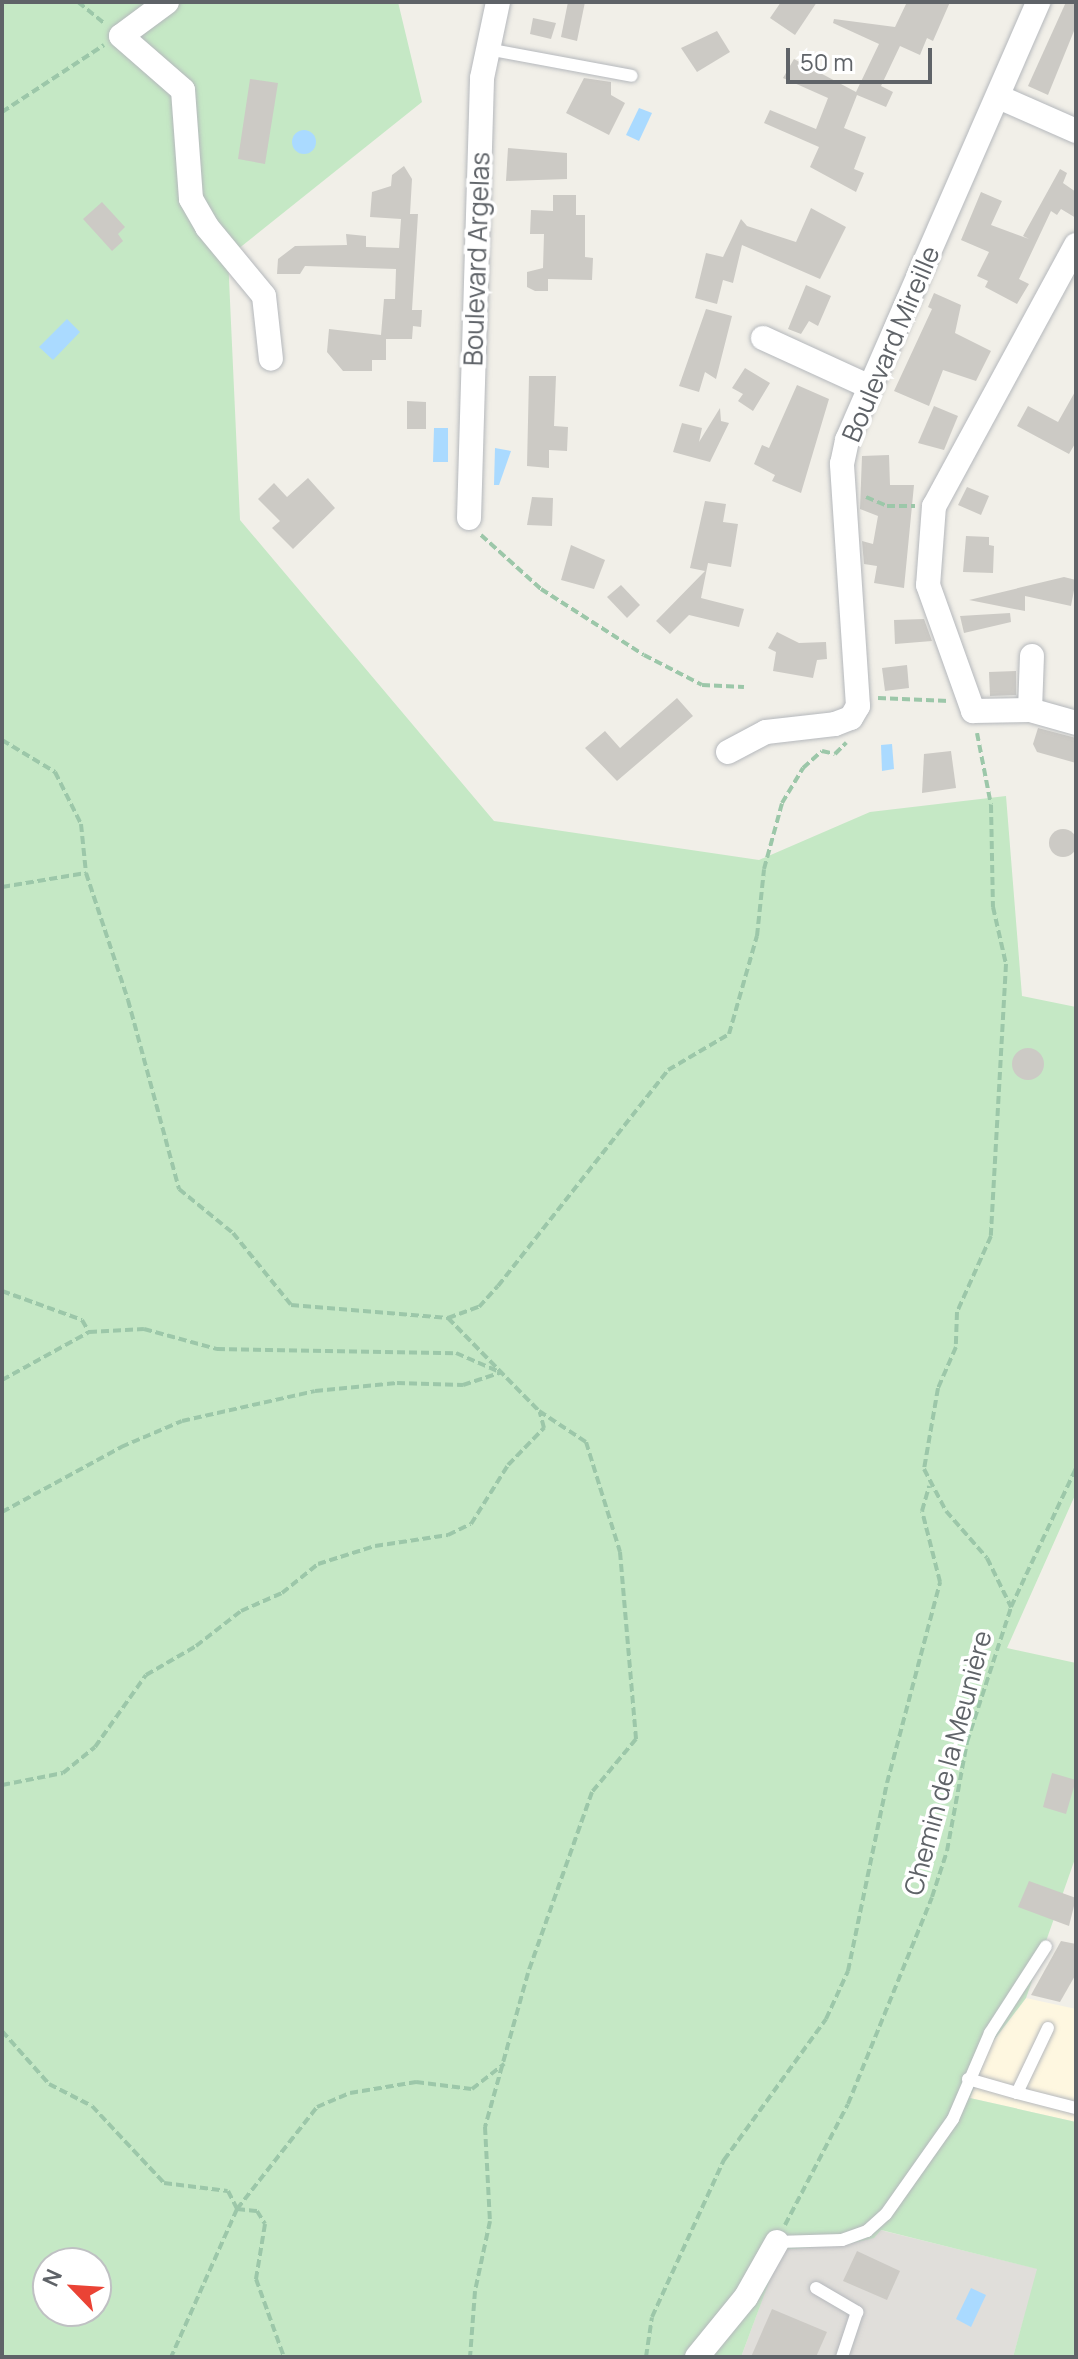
<!DOCTYPE html>
<meta charset="utf-8">
<style>
body{margin:0}
#map{position:relative;width:1078px;height:2359px;overflow:hidden;background:#f1efe8;font-family:Manrope,sans-serif}
div>[style]{position:absolute}
.commercial>*{inset:0;background:#fef7e0}
.industrial>*{inset:0;background:#e0deda}
.green>*{inset:0;background:#c5e8c5}
.water>*{inset:0;background:#aadaff}
.round{border-radius:50%}
.building>*{inset:0;background:#cccac5}
.path>*{height:4px;margin-top:-2px;transform-origin:0;background:repeating-linear-gradient(90deg,#9cc7a9 0 8px,transparent 0 12px)}
.roads{filter:drop-shadow(0 0 2px #b5b8bc) drop-shadow(0 0 2px #b5b8bc)}
.service>*{height:12px;margin:-6px;padding:0 6px;transform-origin:6px;border-radius:6px;background:#fff}
.minor>*{height:24px;margin:-12px;padding:0 12px;transform-origin:12px;border-radius:12px;background:#fff}
span{translate:-50% -50%;white-space:nowrap;text-align:center;line-height:1.15;-webkit-text-stroke:7px #fff;paint-order:stroke}
.street-label{font-size:26px;color:#5f6368}
.frame{position:absolute;inset:0;border:4px solid #5f6368;pointer-events:none}
.north{position:absolute;left:32px;top:2247px;width:80px;height:80px;box-sizing:border-box;background:#fff;border:2px solid #bfc1c3;border-radius:50%;rotate:295deg;font-size:22px;font-weight:700;line-height:32px;text-align:center;color:#5f6368}
.north::after{content:'';display:block;margin:auto;width:28px;height:36px;background:#ea4335;clip-path:polygon(50% 0,100% 100%,50% 72%,0 100%)}
.scale{position:absolute;left:786px;top:48px;width:146px;height:36px;box-sizing:border-box;border:4px solid #5f6368;border-top:0;padding-left:10px;font-size:24px;line-height:28px;white-space:nowrap;color:#5f6368;-webkit-text-stroke:6px #fff;paint-order:stroke}
</style>
<div id="map">
<div class="commercial">
<i style="clip-path:polygon(1026px 1998px,1076px 2009px,1076px 2122px,970px 2098px,991px 2044px)"></i>
</div>
<div class="industrial">
<i style="clip-path:polygon(880px 2230px,1038px 2269px,1013px 2357px,741px 2357px,781px 2249px,849px 2244px)"></i>
</div>
<div class="green">
<i style="clip-path:polygon(evenodd,2px 2px,398px 2px,422px 102px,228px 257px,240px 520px,494px 821px,759px 860px,870px 812px,1006px 796px,1022px 996px,1076px 1007px,1076px 1493px,1007px 1648px,1076px 1663px,1076px 1856px,1026px 1998px,991px 2044px,970px 2098px,1076px 2122px,1076px 2357px,1013px 2357px,1037px 2269px,881px 2230px,874px 2238px,849px 2244px,781px 2250px,741px 2357px,2px 2357px,2px 2px,48px 2263px,96px 2263px,96px 2311px,48px 2311px,48px 2263px)"></i>
</div>
<div class="water">
<i style="clip-path:polygon(639px 108px,652px 113px,639px 141px,626px 135px)"></i>
<i class="round" style="left:292px;top:130px;width:24px;height:24px"></i>
<i style="clip-path:polygon(67px 319px,80px 332px,53px 360px,39px 347px)"></i>
<i style="clip-path:polygon(434px 428px,448px 428px,448px 462px,433px 462px)"></i>
<i style="clip-path:polygon(495px 448px,511px 451px,499px 485px,494px 485px)"></i>
<i style="clip-path:polygon(892px 744px,894px 769px,882px 771px,881px 745px)"></i>
<i style="clip-path:polygon(971px 2288px,986px 2295px,971px 2327px,956px 2319px)"></i>
</div>
<div class="building">
<i style="clip-path:polygon(568px 2px,585px 2px,577px 41px,561px 37px)"></i>
<i style="clip-path:polygon(781px 2px,817px 2px,795px 35px,770px 18px)"></i>
<i style="clip-path:polygon(907px 2px,950px 2px,933px 41px,927px 38px,920px 55px,900px 46px,881px 86px,893px 92px,886px 107px,857px 95px,844px 128px,866px 137px,854px 169px,864px 173px,856px 192px,810px 167px,819px 147px,764px 123px,770px 110px,816px 129px,828px 98px,783px 78px,794px 59px,856px 92px,879px 44px,833px 23px,834px 19px,895px 27px)"></i>
<i style="clip-path:polygon(1066px 2px,1076px 2px,1076px 26px,1048px 95px,1028px 86px)"></i>
<i style="clip-path:polygon(533px 18px,556px 23px,551px 39px,530px 34px)"></i>
<i style="clip-path:polygon(717px 31px,730px 52px,697px 72px,681px 48px)"></i>
<i style="clip-path:polygon(584px 78px,611px 82px,611px 95px,625px 103px,609px 135px,566px 113px)"></i>
<i style="clip-path:polygon(250px 79px,278px 83px,265px 164px,238px 159px)"></i>
<i style="clip-path:polygon(508px 148px,567px 153px,567px 179px,506px 181px)"></i>
<i style="clip-path:polygon(404px 166px,412px 179px,410px 214px,418px 214px,412px 310px,422px 310px,421px 327px,413px 326px,412px 339px,386px 339px,386px 360px,372px 360px,372px 371px,343px 371px,327px 352px,329px 329px,381px 335px,384px 299px,395px 299px,396px 269px,305px 266px,300px 274px,277px 274px,278px 259px,295px 246px,347px 245px,346px 234px,366px 236px,366px 247px,399px 248px,401px 219px,370px 217px,372px 192px,391px 186px,392px 175px)"></i>
<i style="clip-path:polygon(1060px 169px,1067px 173px,1063px 183px,1076px 192px,1076px 218px,1061px 209px,1057px 215px,1051px 211px,1019px 279px,1029px 284px,1017px 304px,985px 287px,988px 281px,977px 276px,989px 252px,961px 240px,981px 192px,1002px 201px,991px 225px,1029px 239px,1023px 236px)"></i>
<i style="clip-path:polygon(553px 195px,576px 195px,576px 215px,585px 215px,585px 257px,593px 258px,592px 280px,548px 279px,548px 291px,535px 291px,527px 287px,527px 272px,543px 268px,544px 234px,530px 234px,531px 210px,553px 211px)"></i>
<i style="clip-path:polygon(102px 202px,125px 227px,118px 234px,123px 241px,112px 251px,83px 219px)"></i>
<i style="clip-path:polygon(811px 208px,846px 227px,820px 279px,742px 245px,733px 283px,723px 280px,717px 304px,695px 298px,706px 253px,723px 257px,741px 219px,747px 226px,796px 242px)"></i>
<i style="clip-path:polygon(806px 285px,831px 296px,818px 326px,809px 321px,801px 334px,788px 329px)"></i>
<i style="clip-path:polygon(934px 293px,961px 305px,955px 333px,991px 351px,976px 381px,943px 370px,929px 406px,894px 391px,932px 309px,928px 307px)"></i>
<i style="clip-path:polygon(706px 309px,732px 316px,716px 379px,705px 372px,699px 392px,679px 386px)"></i>
<i style="clip-path:polygon(745px 368px,770px 383px,753px 411px,738px 401px,743px 394px,732px 388px)"></i>
<i style="clip-path:polygon(529px 376px,556px 376px,554px 426px,568px 427px,567px 451px,549px 450px,549px 468px,527px 466px)"></i>
<i style="clip-path:polygon(797px 385px,829px 399px,801px 493px,772px 481px,775px 475px,754px 464px,762px 445px,769px 448px)"></i>
<i style="clip-path:polygon(1076px 390px,1076px 442px,1069px 454px,1017px 426px,1028px 406px,1058px 422px)"></i>
<i style="clip-path:polygon(407px 401px,426px 402px,426px 429px,407px 429px)"></i>
<i style="clip-path:polygon(934px 406px,958px 416px,944px 450px,918px 443px)"></i>
<i style="clip-path:polygon(720px 408px,721px 421px,729px 423px,710px 462px,673px 452px,682px 423px,702px 428px,699px 442px)"></i>
<i style="clip-path:polygon(889px 455px,890px 485px,914px 485px,904px 588px,874px 583px,877px 566px,864px 564px,862px 541px,873px 544px,878px 516px,860px 509px,862px 456px)"></i>
<i style="clip-path:polygon(308px 478px,335px 508px,293px 549px,272px 528px,280px 521px,258px 499px,274px 483px,287px 497px)"></i>
<i style="clip-path:polygon(967px 487px,989px 496px,981px 515px,958px 505px)"></i>
<i style="clip-path:polygon(532px 497px,553px 498px,552px 526px,527px 525px)"></i>
<i style="clip-path:polygon(705px 501px,726px 504px,723px 522px,738px 524px,731px 567px,708px 563px,701px 598px,744px 609px,739px 627px,689px 615px,670px 634px,656px 621px,705px 571px,690px 568px)"></i>
<i style="clip-path:polygon(966px 536px,989px 537px,989px 545px,994px 546px,993px 573px,963px 572px)"></i>
<i style="clip-path:polygon(571px 545px,605px 560px,594px 589px,561px 580px)"></i>
<i style="clip-path:polygon(1064px 577px,1076px 580px,1071px 606px,1025px 596px,1025px 611px,969px 600px)"></i>
<i style="clip-path:polygon(621px 585px,640px 605px,627px 618px,607px 597px)"></i>
<i style="clip-path:polygon(1010px 613px,1011px 622px,964px 633px,960px 616px)"></i>
<i style="clip-path:polygon(924px 619px,932px 641px,895px 644px,894px 620px)"></i>
<i style="clip-path:polygon(777px 632px,799px 643px,826px 642px,827px 659px,817px 660px,813px 678px,773px 671px,776px 652px,768px 648px)"></i>
<i style="clip-path:polygon(907px 665px,909px 688px,885px 691px,882px 668px)"></i>
<i style="clip-path:polygon(1016px 671px,1016px 695px,990px 696px,989px 672px)"></i>
<i style="clip-path:polygon(677px 698px,693px 716px,617px 781px,585px 748px,605px 731px,620px 748px)"></i>
<i style="clip-path:polygon(1038px 728px,1076px 738px,1076px 763px,1037px 752px,1033px 744px)"></i>
<i style="clip-path:polygon(951px 751px,956px 788px,922px 793px,924px 754px)"></i>
<i class="round" style="left:1049px;top:829px;width:28px;height:28px"></i>
<i class="round" style="left:1012px;top:1048px;width:32px;height:32px"></i>
<i style="clip-path:polygon(1052px 1773px,1076px 1780px,1066px 1814px,1043px 1807px)"></i>
<i style="clip-path:polygon(1029px 1881px,1076px 1898px,1069px 1926px,1018px 1907px)"></i>
<i style="clip-path:polygon(1061px 1941px,1076px 1944px,1076px 1974px,1060px 2002px,1031px 1995px)"></i>
<i style="clip-path:polygon(857px 2251px,900px 2271px,887px 2300px,843px 2281px)"></i>
<i style="clip-path:polygon(772px 2309px,827px 2332px,816px 2357px,751px 2357px)"></i>
</div>
<div class="path">
<i style="left:78px;top:2px;width:33px;rotate:39deg"></i>
<i style="left:2px;top:112px;width:122px;rotate:-33.3deg"></i>
<i style="left:866px;top:497px;width:23px;rotate:23deg"></i>
<i style="left:887px;top:506px;width:28px"></i>
<i style="left:481px;top:535px;width:81px;rotate:42deg"></i>
<i style="left:541px;top:589px;width:122px;rotate:32.7deg"></i>
<i style="left:644px;top:655px;width:65px;rotate:27.3deg"></i>
<i style="left:702px;top:685px;width:42px;rotate:2.7deg"></i>
<i style="left:878px;top:698px;width:71px;rotate:2.4deg"></i>
<i style="left:977px;top:733px;width:73px;rotate:79deg"></i>
<i style="left:991px;top:805px;width:102px;rotate:88.9deg"></i>
<i style="left:993px;top:907px;width:58px;rotate:77.2deg"></i>
<i style="left:1006px;top:964px;width:272px;rotate:93.2deg"></i>
<i style="left:991px;top:1236px;width:83px;rotate:114.1deg"></i>
<i style="left:957px;top:1312px;width:35px;rotate:92deg"></i>
<i style="left:956px;top:1347px;width:45px;rotate:113.7deg"></i>
<i style="left:938px;top:1388px;width:82px;rotate:99.8deg"></i>
<i style="left:924px;top:1469px;width:47px;rotate:62.4deg"></i>
<i style="left:946px;top:1511px;width:62px;rotate:48.9deg"></i>
<i style="left:987px;top:1558px;width:55px;rotate:63.9deg"></i>
<i style="left:2px;top:740px;width:62px;rotate:31.1deg"></i>
<i style="left:55px;top:772px;width:58px;rotate:63.4deg"></i>
<i style="left:81px;top:824px;width:49px;rotate:84.2deg"></i>
<i style="left:2px;top:887px;width:85px;rotate:-9.5deg"></i>
<i style="left:86px;top:873px;width:134px;rotate:71.7deg"></i>
<i style="left:128px;top:1000px;width:196px;rotate:74.9deg"></i>
<i style="left:179px;top:1189px;width:70px;rotate:39.2deg"></i>
<i style="left:233px;top:1233px;width:92px;rotate:51.1deg"></i>
<i style="left:291px;top:1305px;width:158px;rotate:4.7deg"></i>
<i style="left:448px;top:1318px;width:130px;rotate:45.6deg"></i>
<i style="left:539px;top:1411px;width:56px;rotate:33.4deg"></i>
<i style="left:586px;top:1442px;width:115px;rotate:72.8deg"></i>
<i style="left:620px;top:1552px;width:188px;rotate:85.1deg"></i>
<i style="left:636px;top:1739px;width:69px;rotate:129.7deg"></i>
<i style="left:592px;top:1792px;width:192px;rotate:109.5deg"></i>
<i style="left:528px;top:1973px;width:160px;rotate:105.6deg"></i>
<i style="left:485px;top:2127px;width:94px;rotate:87deg"></i>
<i style="left:490px;top:2221px;width:72px;rotate:102.1deg"></i>
<i style="left:475px;top:2291px;width:66px;rotate:94.3deg"></i>
<i style="left:2px;top:1291px;width:85px;rotate:19.9deg"></i>
<i style="left:82px;top:1320px;width:14px;rotate:60deg"></i>
<i style="left:448px;top:1318px;width:33px;rotate:-20deg"></i>
<i style="left:479px;top:1307px;width:28px;rotate:-48deg"></i>
<i style="left:498px;top:1286px;width:275px;rotate:-51.8deg"></i>
<i style="left:668px;top:1070px;width:71px;rotate:-30.5deg"></i>
<i style="left:729px;top:1034px;width:102px;rotate:-74.1deg"></i>
<i style="left:757px;top:936px;width:67px;rotate:-84deg"></i>
<i style="left:764px;top:869px;width:68px;rotate:-74.7deg"></i>
<i style="left:782px;top:803px;width:41px;rotate:-59deg"></i>
<i style="left:803px;top:768px;width:25px;rotate:-42deg"></i>
<i style="left:822px;top:751px;width:13px;rotate:13deg"></i>
<i style="left:835px;top:754px;width:16px;rotate:-45deg"></i>
<i style="left:2px;top:1380px;width:99px;rotate:-28.9deg"></i>
<i style="left:89px;top:1332px;width:55px;rotate:-3.1deg"></i>
<i style="left:144px;top:1329px;width:76px;rotate:15.3deg"></i>
<i style="left:217px;top:1349px;width:239px;rotate:1deg"></i>
<i style="left:456px;top:1353px;width:48px;rotate:23.4deg"></i>
<i style="left:2px;top:1512px;width:136px;rotate:-28.6deg"></i>
<i style="left:121px;top:1447px;width:66px;rotate:-23.1deg"></i>
<i style="left:182px;top:1421px;width:136px;rotate:-12.7deg"></i>
<i style="left:315px;top:1391px;width:82px;rotate:-5.6deg"></i>
<i style="left:397px;top:1383px;width:66px;rotate:1.7deg"></i>
<i style="left:463px;top:1385px;width:41px;rotate:-18.4deg"></i>
<i style="left:2px;top:1785px;width:62px;rotate:-11.1deg"></i>
<i style="left:63px;top:1773px;width:41px;rotate:-39.1deg"></i>
<i style="left:95px;top:1747px;width:88px;rotate:-54.7deg"></i>
<i style="left:146px;top:1675px;width:58px;rotate:-30.1deg"></i>
<i style="left:196px;top:1646px;width:57px;rotate:-37.9deg"></i>
<i style="left:241px;top:1611px;width:45px;rotate:-23.7deg"></i>
<i style="left:282px;top:1593px;width:46px;rotate:-38.9deg"></i>
<i style="left:318px;top:1564px;width:60px;rotate:-17.5deg"></i>
<i style="left:375px;top:1546px;width:74px;rotate:-8.6deg"></i>
<i style="left:448px;top:1535px;width:25px;rotate:-26deg"></i>
<i style="left:471px;top:1524px;width:70px;rotate:-57.9deg"></i>
<i style="left:508px;top:1465px;width:52px;rotate:-45.8deg"></i>
<i style="left:544px;top:1428px;width:16px;rotate:-105deg"></i>
<i style="left:2px;top:2031px;width:71px;rotate:48.4deg"></i>
<i style="left:49px;top:2084px;width:48px;rotate:27.1deg"></i>
<i style="left:92px;top:2106px;width:105px;rotate:46.9deg"></i>
<i style="left:164px;top:2183px;width:64px;rotate:7.1deg"></i>
<i style="left:228px;top:2191px;width:20px;rotate:63deg"></i>
<i style="left:237px;top:2209px;width:162px;rotate:114deg"></i>
<i style="left:237px;top:2209px;width:130px;rotate:-51.9deg"></i>
<i style="left:317px;top:2107px;width:36px;rotate:-23deg"></i>
<i style="left:350px;top:2093px;width:67px;rotate:-9.5deg"></i>
<i style="left:416px;top:2082px;width:56px;rotate:7.1deg"></i>
<i style="left:472px;top:2089px;width:41px;rotate:-38deg"></i>
<i style="left:237px;top:2209px;width:20px;rotate:6deg"></i>
<i style="left:257px;top:2211px;width:15px;rotate:58deg"></i>
<i style="left:265px;top:2224px;width:56px;rotate:99.3deg"></i>
<i style="left:256px;top:2279px;width:83px;rotate:70.3deg"></i>
<i style="left:785px;top:2225px;width:136px;rotate:-62.5deg"></i>
<i style="left:848px;top:2104px;width:223px;rotate:-67.9deg"></i>
<i style="left:932px;top:1897px;width:48px;rotate:-71.9deg"></i>
<i style="left:947px;top:1851px;width:111px;rotate:-79.6deg"></i>
<i style="left:967px;top:1742px;width:142px;rotate:-71.9deg"></i>
<i style="left:1011px;top:1607px;width:153px;rotate:-64.9deg"></i>
<i style="left:646px;top:2357px;width:40px;rotate:-81.5deg"></i>
<i style="left:652px;top:2317px;width:173px;rotate:-65.4deg"></i>
<i style="left:724px;top:2160px;width:174px;rotate:-54.1deg"></i>
<i style="left:826px;top:2019px;width:53px;rotate:-65.4deg"></i>
<i style="left:848px;top:1971px;width:192px;rotate:-78.3deg"></i>
<i style="left:887px;top:1783px;width:208px;rotate:-75.2deg"></i>
<i style="left:940px;top:1582px;width:73px;rotate:-104.2deg"></i>
<i style="left:922px;top:1511px;width:26px;rotate:-74deg"></i>
</div>
<div class="roads">
<div class="service">
<i style="left:487px;top:49px;width:147px;rotate:10.5deg"></i>
<i style="left:968px;top:2079px;width:51px;rotate:15.9deg"></i>
<i style="left:1017px;top:2093px;width:72px;rotate:-64.5deg"></i>
<i style="left:1017px;top:2093px;width:61px;rotate:14.3deg"></i>
<i style="left:777px;top:2242px;width:65px;rotate:-1.8deg"></i>
<i style="left:842px;top:2240px;width:27px;rotate:-20deg"></i>
<i style="left:867px;top:2231px;width:25px;rotate:-42deg"></i>
<i style="left:886px;top:2214px;width:116px;rotate:-54.8deg"></i>
<i style="left:953px;top:2119px;width:94px;rotate:-66.7deg"></i>
<i style="left:990px;top:2033px;width:103px;rotate:-57.2deg"></i>
<i style="left:816px;top:2288px;width:48px;rotate:30.3deg"></i>
<i style="left:857px;top:2312px;width:47px;rotate:108.4deg"></i>
</div>
<div class="minor">
<i style="left:167px;top:2px;width:57px;rotate:143.5deg"></i>
<i style="left:121px;top:36px;width:82px;rotate:41.1deg"></i>
<i style="left:183px;top:90px;width:109px;rotate:85.8deg"></i>
<i style="left:191px;top:199px;width:32px;rotate:60deg"></i>
<i style="left:207px;top:227px;width:89px;rotate:50.4deg"></i>
<i style="left:264px;top:296px;width:63px;rotate:83.7deg"></i>
<i style="left:999px;top:97px;width:84px;rotate:23.8deg"></i>
<i style="left:1076px;top:245px;width:297px;rotate:118.5deg"></i>
<i style="left:934px;top:506px;width:79px;rotate:94.3deg"></i>
<i style="left:928px;top:585px;width:134px;rotate:70.3deg"></i>
<i style="left:973px;top:711px;width:57px;rotate:-1deg"></i>
<i style="left:1030px;top:710px;width:48px;rotate:15.8deg"></i>
<i style="left:763px;top:338px;width:118px;rotate:24.6deg"></i>
<i style="left:469px;top:518px;width:440px;rotate:-88.3deg"></i>
<i style="left:482px;top:78px;width:78px;rotate:-78.1deg"></i>
<i style="left:1030px;top:710px;width:54px;rotate:-87.9deg"></i>
<i style="left:728px;top:752px;width:43px;rotate:-27.8deg"></i>
<i style="left:766px;top:732px;width:69px;rotate:-6.6deg"></i>
<i style="left:835px;top:724px;width:17px;rotate:-21deg"></i>
<i style="left:851px;top:718px;width:14px;rotate:-60deg"></i>
<i style="left:858px;top:706px;width:243px;rotate:-93.8deg"></i>
<i style="left:842px;top:464px;width:25px;rotate:-78deg"></i>
<i style="left:847px;top:440px;width:478px;rotate:-66.4deg"></i>
<i style="left:697px;top:2357px;width:77px;rotate:-50.8deg"></i>
<i style="left:746px;top:2297px;width:63px;rotate:-60.6deg"></i>
</div>
</div>
<div class="street-label">
<span style="left:477px;top:259px;rotate:-88deg">Boulevard Argelas</span>
<span style="left:891px;top:344px;rotate:-67deg">Boulevard Mireille</span>
<span style="left:948px;top:1763px;rotate:-75deg">Chemin de la Meunière</span>
</div>
<div class="frame"></div>
<div class="north">N</div>
<div class="scale">50 m</div>
</div>
